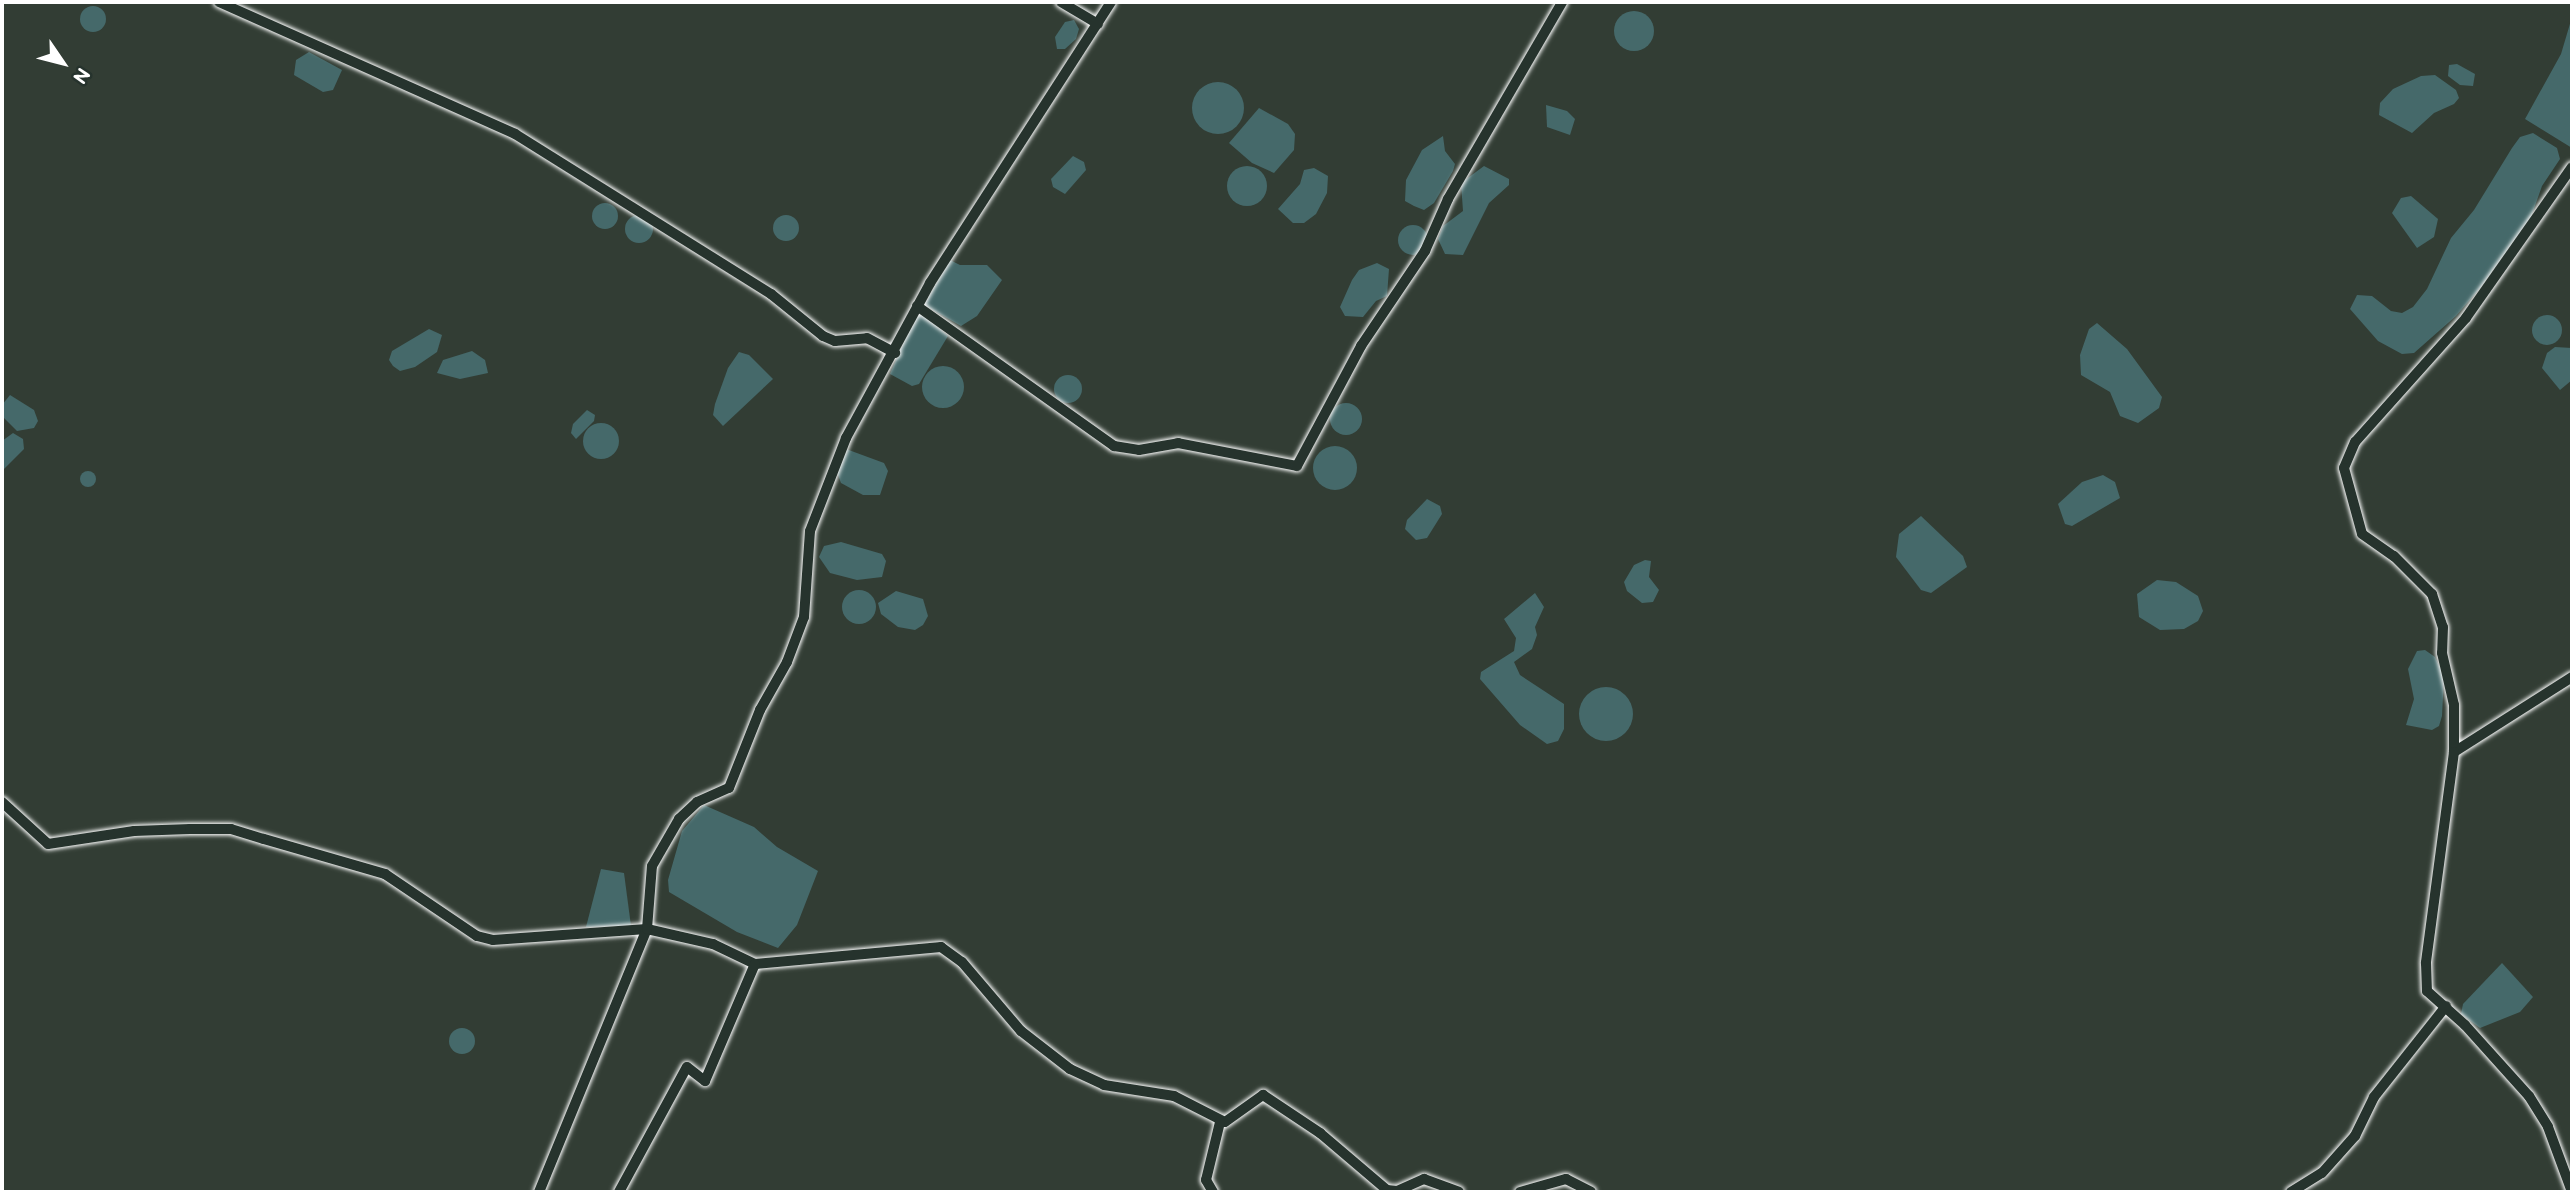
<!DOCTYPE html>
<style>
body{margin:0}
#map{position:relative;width:2574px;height:1194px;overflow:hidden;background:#323d34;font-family:"Balsamiq Sans",sans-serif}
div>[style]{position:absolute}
.water>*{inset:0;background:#45696a}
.round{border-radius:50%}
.roads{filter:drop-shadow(0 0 2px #fff) drop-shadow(0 0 2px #fff)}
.minor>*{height:10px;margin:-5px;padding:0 5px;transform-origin:5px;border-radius:5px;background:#26332d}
span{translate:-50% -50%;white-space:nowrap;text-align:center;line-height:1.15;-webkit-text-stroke:6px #26332d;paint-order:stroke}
.frame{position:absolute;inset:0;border:4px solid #fff;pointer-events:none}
.north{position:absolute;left:28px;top:28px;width:70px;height:70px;-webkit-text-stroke:5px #26332d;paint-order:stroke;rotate:125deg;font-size:19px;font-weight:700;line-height:28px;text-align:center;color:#fff}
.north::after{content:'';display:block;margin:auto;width:24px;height:32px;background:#fff;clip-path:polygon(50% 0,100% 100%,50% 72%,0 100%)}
</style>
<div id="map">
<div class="water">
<i class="round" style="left:80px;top:6px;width:26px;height:26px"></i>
<i class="round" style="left:1614px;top:11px;width:40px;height:40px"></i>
<i style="clip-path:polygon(2572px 17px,2572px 148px,2525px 119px,2561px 54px)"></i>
<i style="clip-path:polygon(1074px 20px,1079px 29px,1076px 39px,1065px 49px,1057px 49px,1055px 37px,1065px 22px)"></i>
<i style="clip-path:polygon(309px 52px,342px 70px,333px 90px,323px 92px,294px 75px,296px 60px)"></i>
<i style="clip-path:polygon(2457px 64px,2475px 74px,2473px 86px,2460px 85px,2448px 76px,2449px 65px)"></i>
<i style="clip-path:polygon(2435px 75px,2456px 90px,2459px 98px,2454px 104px,2434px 113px,2412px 133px,2379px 115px,2380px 103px,2393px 89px,2421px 76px)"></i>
<i class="round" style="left:1192px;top:82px;width:52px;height:52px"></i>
<i style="clip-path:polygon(1546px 105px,1567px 111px,1575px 119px,1570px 135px,1547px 127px)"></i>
<i style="clip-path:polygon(1259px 108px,1288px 124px,1295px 134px,1294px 150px,1274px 173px,1252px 163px,1229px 143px)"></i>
<i style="clip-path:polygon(2533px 133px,2557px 148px,2560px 159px,2542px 186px,2531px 217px,2481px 287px,2456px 316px,2414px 353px,2402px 354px,2378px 341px,2350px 309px,2357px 295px,2372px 296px,2391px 311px,2402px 313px,2413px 307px,2427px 289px,2451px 238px,2474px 210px,2512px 148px,2520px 137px)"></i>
<i style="clip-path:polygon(1443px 136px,1445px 151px,1455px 164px,1453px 171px,1434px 203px,1424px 210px,1414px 206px,1405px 201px,1406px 180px,1422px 150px)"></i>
<i style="clip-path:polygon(1073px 156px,1084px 162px,1086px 170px,1065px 194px,1053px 187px,1051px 179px)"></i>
<i class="round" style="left:1227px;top:166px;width:40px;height:40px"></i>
<i style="clip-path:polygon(1484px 166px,1509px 179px,1509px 185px,1489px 203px,1463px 255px,1445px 254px,1438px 239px,1443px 226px,1463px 211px,1461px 183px)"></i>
<i style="clip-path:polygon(1314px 168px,1328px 176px,1327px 193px,1316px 214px,1304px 223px,1293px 223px,1278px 209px,1300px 184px,1304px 170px)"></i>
<i style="clip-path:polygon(2411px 196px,2438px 219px,2434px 237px,2417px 248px,2392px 213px,2401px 198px)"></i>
<i class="round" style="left:592px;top:203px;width:26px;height:26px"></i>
<i class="round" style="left:625px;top:215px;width:28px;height:28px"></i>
<i class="round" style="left:773px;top:215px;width:26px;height:26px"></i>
<i class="round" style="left:1398px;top:225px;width:30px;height:30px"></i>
<i style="clip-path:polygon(950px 260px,960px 265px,987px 265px,1002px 280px,977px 316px,961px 326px,924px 305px)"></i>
<i style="clip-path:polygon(1377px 263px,1389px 269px,1387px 296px,1376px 301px,1363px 317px,1345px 316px,1340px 307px,1352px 280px,1359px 270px)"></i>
<i style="clip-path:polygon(922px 314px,948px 336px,919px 384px,912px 386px,890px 374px,914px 318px)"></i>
<i class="round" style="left:2532px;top:315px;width:30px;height:30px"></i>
<i style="clip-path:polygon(2097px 323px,2127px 349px,2162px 397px,2159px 408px,2138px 423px,2120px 416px,2110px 392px,2081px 375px,2080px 355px,2089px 329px)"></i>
<i style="clip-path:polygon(429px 329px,442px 335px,437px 352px,415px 367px,400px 371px,393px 366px,389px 360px,392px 351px)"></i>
<i style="clip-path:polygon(2555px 347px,2572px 348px,2572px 380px,2560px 390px,2542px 368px,2547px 353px)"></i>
<i style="clip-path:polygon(472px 351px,485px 360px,488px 373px,460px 379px,437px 373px,443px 360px)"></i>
<i style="clip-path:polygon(739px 352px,749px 355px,773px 379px,723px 426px,713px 415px,715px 404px,728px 368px)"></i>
<i class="round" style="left:922px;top:366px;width:42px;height:42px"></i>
<i class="round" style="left:1054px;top:375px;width:28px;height:28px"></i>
<i style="clip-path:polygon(10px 395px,34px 410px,38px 421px,34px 428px,17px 431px,2px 416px,2px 405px)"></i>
<i class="round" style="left:1330px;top:403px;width:32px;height:32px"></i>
<i style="clip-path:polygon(587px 410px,595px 415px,594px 421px,576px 439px,571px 433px,573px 424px)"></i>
<i class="round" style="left:583px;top:423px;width:36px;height:36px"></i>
<i style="clip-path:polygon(13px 433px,23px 439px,24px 449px,2px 471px,2px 441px)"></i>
<i class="round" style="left:1313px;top:446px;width:44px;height:44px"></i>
<i style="clip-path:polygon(846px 449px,884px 463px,888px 471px,880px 495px,863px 495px,841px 483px,837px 472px)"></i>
<i class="round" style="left:80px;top:471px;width:16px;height:16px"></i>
<i style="clip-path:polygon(2103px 475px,2115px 482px,2120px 498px,2072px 526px,2065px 524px,2058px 504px,2082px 482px)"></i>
<i style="clip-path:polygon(1427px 499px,1440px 506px,1442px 514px,1427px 538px,1416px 540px,1405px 529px,1407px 520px)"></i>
<i style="clip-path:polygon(1921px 516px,1963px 556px,1967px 567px,1931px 593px,1921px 590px,1896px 557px,1899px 534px)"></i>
<i style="clip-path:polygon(841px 542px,882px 554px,886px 561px,882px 577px,857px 580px,830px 573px,819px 557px,824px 546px)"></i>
<i style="clip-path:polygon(1645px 560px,1651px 561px,1649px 577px,1659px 590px,1653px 602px,1642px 603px,1627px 591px,1624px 582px,1634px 565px)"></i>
<i style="clip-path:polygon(2157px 580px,2176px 582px,2198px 596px,2203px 611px,2198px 621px,2184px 629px,2160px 630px,2139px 617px,2137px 594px)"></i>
<i class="round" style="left:842px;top:590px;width:34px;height:34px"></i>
<i style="clip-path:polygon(896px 591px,923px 599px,928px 616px,923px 625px,915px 630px,898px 627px,881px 614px,878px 603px)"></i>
<i style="clip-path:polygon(1535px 593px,1544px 607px,1535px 627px,1537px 635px,1532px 649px,1514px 662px,1520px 675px,1564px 704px,1564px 729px,1558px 741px,1547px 744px,1520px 725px,1480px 679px,1481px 672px,1514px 651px,1516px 638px,1504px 619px)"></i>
<i style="clip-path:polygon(2425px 650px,2435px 657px,2444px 676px,2442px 716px,2439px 726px,2432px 730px,2406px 725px,2414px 699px,2408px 669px,2417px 651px)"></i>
<i class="round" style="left:1579px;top:687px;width:54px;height:54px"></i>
<i style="clip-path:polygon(704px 805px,754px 827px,777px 847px,818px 871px,797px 925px,778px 948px,737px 932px,669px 892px,668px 880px,682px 831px)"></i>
<i style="clip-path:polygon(601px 869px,624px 873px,631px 926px,586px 927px)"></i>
<i style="clip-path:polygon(2502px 963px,2533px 997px,2520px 1012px,2480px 1028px,2461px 1014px,2463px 1004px)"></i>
<i class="round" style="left:449px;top:1028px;width:26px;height:26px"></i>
</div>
<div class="roads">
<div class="minor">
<i style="left:219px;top:2px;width:324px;rotate:24deg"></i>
<i style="left:515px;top:134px;width:302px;rotate:32deg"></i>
<i style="left:771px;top:294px;width:67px;rotate:38.9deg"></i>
<i style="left:823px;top:336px;width:13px;rotate:23deg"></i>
<i style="left:835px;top:341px;width:32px;rotate:-5deg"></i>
<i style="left:867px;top:338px;width:32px;rotate:28deg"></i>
<i style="left:1061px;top:2px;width:43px;rotate:30.7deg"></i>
<i style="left:2572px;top:167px;width:184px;rotate:125.1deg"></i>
<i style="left:2466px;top:318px;width:166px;rotate:131.8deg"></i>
<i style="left:2355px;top:442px;width:28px;rotate:113deg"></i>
<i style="left:2344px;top:468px;width:68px;rotate:74.7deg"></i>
<i style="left:2362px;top:534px;width:39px;rotate:35deg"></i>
<i style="left:2394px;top:556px;width:54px;rotate:45deg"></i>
<i style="left:2432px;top:594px;width:35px;rotate:72deg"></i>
<i style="left:2443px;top:627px;width:26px;rotate:92deg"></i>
<i style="left:2442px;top:653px;width:53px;rotate:77deg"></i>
<i style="left:2454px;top:705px;width:47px;rotate:90deg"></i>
<i style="left:2454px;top:752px;width:140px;rotate:-32.4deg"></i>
<i style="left:917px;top:306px;width:242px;rotate:35.4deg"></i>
<i style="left:1114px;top:446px;width:25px;rotate:9deg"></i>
<i style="left:1139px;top:450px;width:40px;rotate:-10deg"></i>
<i style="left:1178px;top:443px;width:121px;rotate:10.9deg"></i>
<i style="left:1297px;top:466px;width:136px;rotate:-61.9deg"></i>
<i style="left:1361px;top:346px;width:115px;rotate:-56deg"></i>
<i style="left:1425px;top:251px;width:57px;rotate:-66.1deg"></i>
<i style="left:1448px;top:199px;width:228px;rotate:-59.9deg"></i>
<i style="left:2454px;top:752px;width:213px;rotate:97.6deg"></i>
<i style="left:2426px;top:963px;width:28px;rotate:88deg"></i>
<i style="left:2427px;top:991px;width:51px;rotate:41.8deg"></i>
<i style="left:2465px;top:1025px;width:96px;rotate:48deg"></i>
<i style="left:2529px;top:1096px;width:36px;rotate:58deg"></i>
<i style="left:2548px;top:1127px;width:69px;rotate:69.7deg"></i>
<i style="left:2px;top:802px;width:62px;rotate:42.4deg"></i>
<i style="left:48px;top:844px;width:87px;rotate:-8.6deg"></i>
<i style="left:134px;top:831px;width:56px;rotate:-2deg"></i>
<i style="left:190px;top:829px;width:41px"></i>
<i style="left:231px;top:829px;width:34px;rotate:17deg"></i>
<i style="left:264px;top:839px;width:126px;rotate:16.1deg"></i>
<i style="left:385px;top:874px;width:111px;rotate:34deg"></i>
<i style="left:477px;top:936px;width:16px;rotate:14deg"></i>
<i style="left:493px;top:940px;width:154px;rotate:-4.1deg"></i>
<i style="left:647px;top:929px;width:68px;rotate:12.8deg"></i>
<i style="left:713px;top:944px;width:47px;rotate:25.5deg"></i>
<i style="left:755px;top:964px;width:187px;rotate:-5.2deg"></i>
<i style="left:941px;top:947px;width:26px;rotate:36deg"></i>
<i style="left:962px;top:962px;width:91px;rotate:49.5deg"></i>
<i style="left:1021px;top:1031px;width:62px;rotate:37.8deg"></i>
<i style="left:1070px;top:1069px;width:38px;rotate:25deg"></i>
<i style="left:1104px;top:1085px;width:71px;rotate:8.9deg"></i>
<i style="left:1174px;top:1096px;width:57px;rotate:27deg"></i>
<i style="left:1225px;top:1122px;width:47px;rotate:-35.4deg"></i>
<i style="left:1263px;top:1095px;width:69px;rotate:33.7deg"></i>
<i style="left:1320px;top:1133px;width:88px;rotate:40.4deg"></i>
<i style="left:1387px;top:1190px;width:10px;rotate:6deg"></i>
<i style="left:1397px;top:1191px;width:30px;rotate:-24deg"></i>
<i style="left:1424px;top:1179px;width:37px;rotate:20deg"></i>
<i style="left:539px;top:1192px;width:284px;rotate:-67.7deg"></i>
<i style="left:647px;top:929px;width:63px;rotate:-85.5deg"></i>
<i style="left:652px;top:866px;width:54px;rotate:-60.1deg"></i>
<i style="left:679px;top:819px;width:25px;rotate:-43deg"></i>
<i style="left:697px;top:802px;width:35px;rotate:-24deg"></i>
<i style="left:729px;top:788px;width:84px;rotate:-68.3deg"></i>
<i style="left:760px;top:710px;width:55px;rotate:-60.6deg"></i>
<i style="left:787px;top:662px;width:48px;rotate:-69.3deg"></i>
<i style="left:804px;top:617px;width:86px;rotate:-86deg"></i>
<i style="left:810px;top:531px;width:100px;rotate:-68.8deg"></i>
<i style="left:846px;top:438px;width:176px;rotate:-61.5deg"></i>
<i style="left:930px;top:283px;width:334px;rotate:-57.2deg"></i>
<i style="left:619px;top:1192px;width:142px;rotate:-61.5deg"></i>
<i style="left:687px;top:1067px;width:23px;rotate:38deg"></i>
<i style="left:705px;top:1081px;width:127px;rotate:-66.9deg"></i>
<i style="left:1213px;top:1192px;width:14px;rotate:-120deg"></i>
<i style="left:1206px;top:1180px;width:60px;rotate:-76.4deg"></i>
<i style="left:1520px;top:1192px;width:48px;rotate:-15.8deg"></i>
<i style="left:1566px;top:1179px;width:28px;rotate:27deg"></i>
<i style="left:2291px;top:1192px;width:36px;rotate:-32deg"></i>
<i style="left:2322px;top:1173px;width:50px;rotate:-48.3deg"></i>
<i style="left:2355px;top:1136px;width:43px;rotate:-64deg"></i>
<i style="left:2374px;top:1097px;width:116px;rotate:-51.6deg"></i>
</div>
</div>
<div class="frame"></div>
<div class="north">N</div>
</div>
